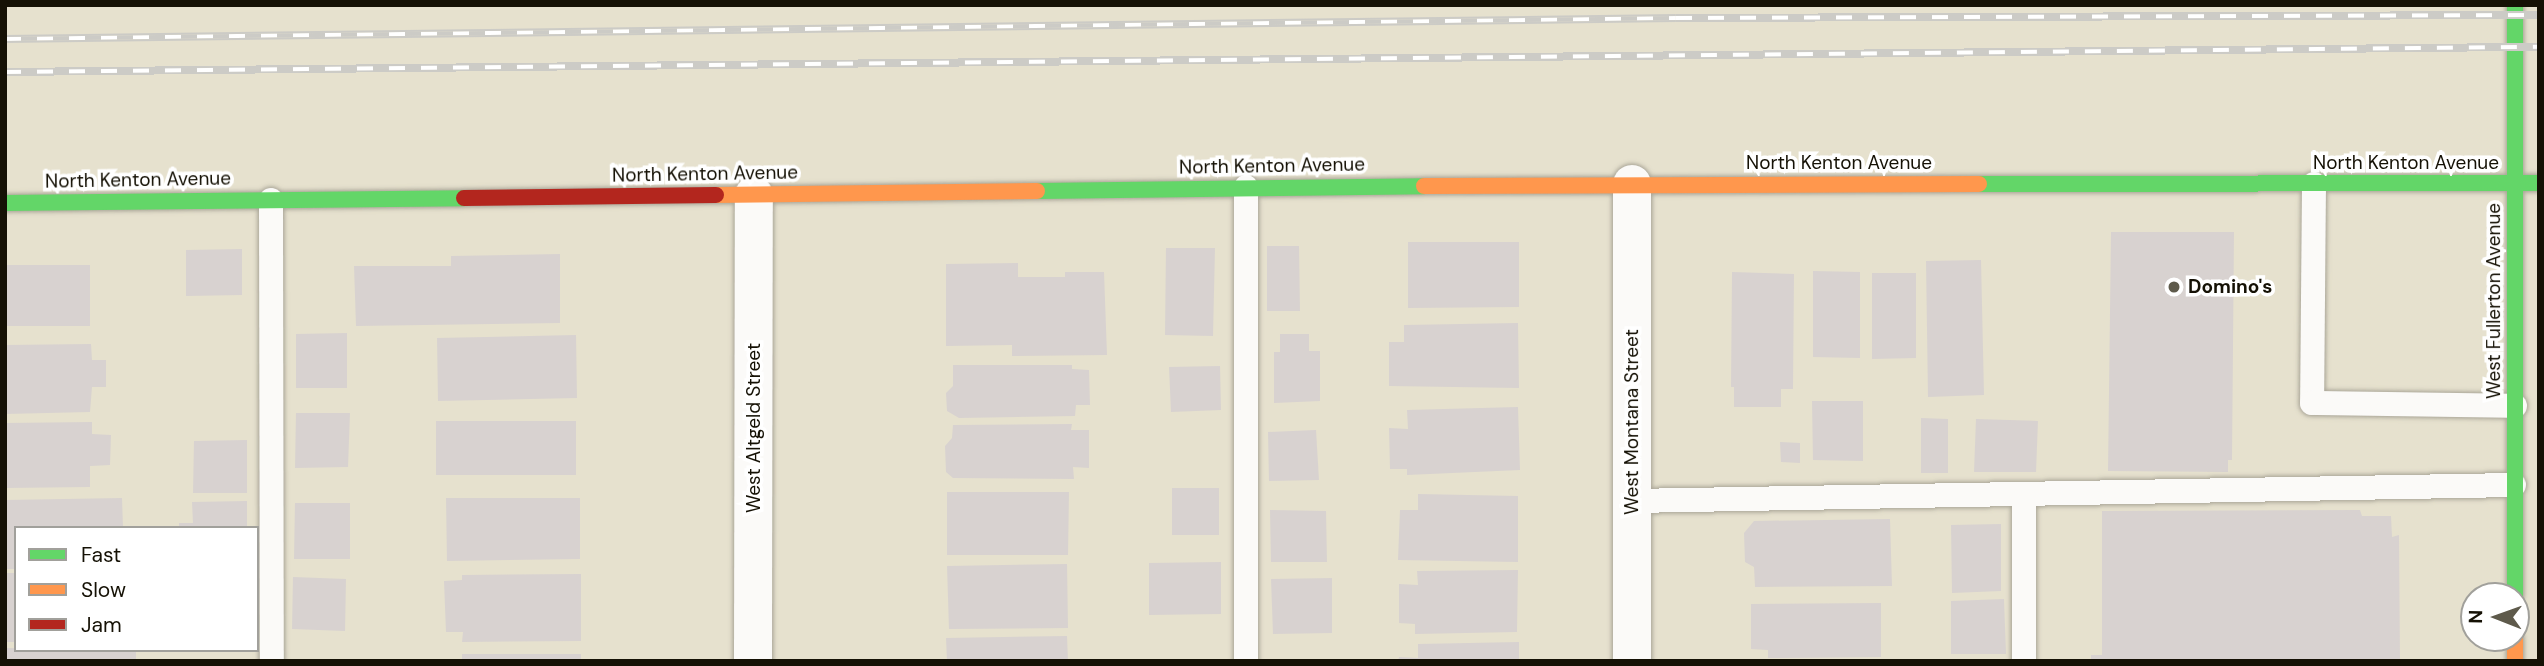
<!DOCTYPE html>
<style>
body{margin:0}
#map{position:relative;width:2544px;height:666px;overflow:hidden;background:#e6e1ce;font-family:"DM Sans",sans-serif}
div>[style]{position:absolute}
.building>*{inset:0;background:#d8d2d0}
.roads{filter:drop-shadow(0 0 2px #aaa698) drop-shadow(0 0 2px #aaa698)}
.lane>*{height:24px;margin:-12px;padding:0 12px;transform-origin:12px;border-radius:12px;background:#fbfaf8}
.street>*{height:38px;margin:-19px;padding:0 19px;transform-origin:19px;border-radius:19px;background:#fbfaf8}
.fast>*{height:16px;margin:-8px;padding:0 8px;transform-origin:8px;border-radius:8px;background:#63d668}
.slow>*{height:16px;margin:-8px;padding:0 8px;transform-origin:8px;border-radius:8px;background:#ff974d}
.jam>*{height:16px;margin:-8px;padding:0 8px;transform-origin:8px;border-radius:8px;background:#b3261e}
.rail>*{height:8px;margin-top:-4px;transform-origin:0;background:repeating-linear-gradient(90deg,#fff 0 16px,#cccbc6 0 32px);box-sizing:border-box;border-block:2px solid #cccbc6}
.dots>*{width:19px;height:19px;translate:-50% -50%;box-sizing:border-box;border:4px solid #fff;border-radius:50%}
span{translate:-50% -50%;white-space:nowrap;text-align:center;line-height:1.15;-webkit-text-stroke:7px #fff;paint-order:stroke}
.street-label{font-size:19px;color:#151105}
.poi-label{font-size:19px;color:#151105;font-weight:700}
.left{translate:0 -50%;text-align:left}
.frame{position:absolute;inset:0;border:7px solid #151105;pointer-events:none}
.legend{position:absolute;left:14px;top:526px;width:245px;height:126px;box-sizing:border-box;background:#fff;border:2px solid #a1a09b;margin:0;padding:9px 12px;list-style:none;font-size:21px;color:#151105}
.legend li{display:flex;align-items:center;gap:14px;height:35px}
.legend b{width:35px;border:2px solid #a1a09b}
.north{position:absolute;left:2460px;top:582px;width:70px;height:70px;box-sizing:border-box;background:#fff;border:2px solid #a1a09b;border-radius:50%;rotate:271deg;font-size:19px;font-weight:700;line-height:28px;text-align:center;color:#151105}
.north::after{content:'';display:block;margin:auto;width:24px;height:32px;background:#5e5a4b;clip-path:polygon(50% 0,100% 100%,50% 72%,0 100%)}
</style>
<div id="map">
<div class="building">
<i style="clip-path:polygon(2111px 232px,2234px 232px,2232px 460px,2228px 460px,2228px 472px,2108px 471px)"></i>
<i style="clip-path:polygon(1408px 242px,1519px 242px,1519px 307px,1408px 308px)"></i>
<i style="clip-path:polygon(1267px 246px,1299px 246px,1300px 311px,1267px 311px)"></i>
<i style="clip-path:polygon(1166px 248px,1215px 248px,1213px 336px,1165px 335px)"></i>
<i style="clip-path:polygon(242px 249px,242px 295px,186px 296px,186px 250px)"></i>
<i style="clip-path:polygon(560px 254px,560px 323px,356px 326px,354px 266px,451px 266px,451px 256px)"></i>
<i style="clip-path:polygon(1981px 260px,1984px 395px,1928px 397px,1926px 261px)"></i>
<i style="clip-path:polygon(1018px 263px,1018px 277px,1065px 277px,1065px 272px,1104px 272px,1107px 355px,1012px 356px,1012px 345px,946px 346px,946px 264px)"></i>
<i style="clip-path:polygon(5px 265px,90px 265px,90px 326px,5px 326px)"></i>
<i style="clip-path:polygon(1813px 271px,1860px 272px,1860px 358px,1813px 357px)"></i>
<i style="clip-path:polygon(1732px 272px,1794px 274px,1793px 389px,1781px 389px,1781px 407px,1734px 407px,1734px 387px,1731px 387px)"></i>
<i style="clip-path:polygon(1872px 273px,1916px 273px,1916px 358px,1872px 359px)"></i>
<i style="clip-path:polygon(1518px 323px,1519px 388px,1389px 386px,1389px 342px,1404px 342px,1404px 325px)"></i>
<i style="clip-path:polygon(347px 333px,347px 388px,296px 388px,296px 334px)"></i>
<i style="clip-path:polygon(1280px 334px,1309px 334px,1309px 351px,1320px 351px,1320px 401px,1274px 403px,1274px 352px,1280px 352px)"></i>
<i style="clip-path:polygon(576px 335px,577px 398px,438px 401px,437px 338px)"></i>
<i style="clip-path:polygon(91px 344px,92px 360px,106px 360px,106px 387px,92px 387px,90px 412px,5px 414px,5px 345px)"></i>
<i style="clip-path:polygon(953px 365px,1072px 365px,1072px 369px,1089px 370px,1090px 405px,1076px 405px,1075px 416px,959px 418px,947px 411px,946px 393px,953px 386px)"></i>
<i style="clip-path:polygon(1220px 366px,1221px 410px,1171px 412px,1169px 367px)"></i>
<i style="clip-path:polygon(1812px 401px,1863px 401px,1863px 461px,1813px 460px)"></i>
<i style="clip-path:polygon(1518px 407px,1520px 470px,1407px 475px,1407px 469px,1390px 469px,1389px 428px,1408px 429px,1407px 410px)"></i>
<i style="clip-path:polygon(296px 413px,350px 413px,348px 467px,295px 468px)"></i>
<i style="clip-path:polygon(1921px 418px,1948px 419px,1948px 473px,1921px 473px)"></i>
<i style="clip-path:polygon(1976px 419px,2038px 421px,2036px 472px,1974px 472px)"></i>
<i style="clip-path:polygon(436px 421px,576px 421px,576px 475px,436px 475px)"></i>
<i style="clip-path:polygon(92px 422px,92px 434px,111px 435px,110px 465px,90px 466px,90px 487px,5px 488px,5px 423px)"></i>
<i style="clip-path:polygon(1072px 424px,1071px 430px,1089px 430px,1089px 468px,1073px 467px,1074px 479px,953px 478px,946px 472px,945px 446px,952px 438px,953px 425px)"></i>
<i style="clip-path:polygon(1316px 430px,1319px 480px,1269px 481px,1268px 432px)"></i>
<i style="clip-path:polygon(247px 440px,247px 493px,193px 493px,194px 441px)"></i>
<i style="clip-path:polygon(1780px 442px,1800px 443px,1800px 463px,1781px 462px)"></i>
<i style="clip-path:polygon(1172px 488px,1219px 488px,1219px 535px,1172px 535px)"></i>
<i style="clip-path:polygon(947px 492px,1069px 492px,1068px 555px,947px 555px)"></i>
<i style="clip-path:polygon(1418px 494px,1518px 496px,1518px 562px,1398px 560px,1400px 510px,1418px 510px)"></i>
<i style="clip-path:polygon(122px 498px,123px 528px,16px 528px,16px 569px,5px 569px,5px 500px)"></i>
<i style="clip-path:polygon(446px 498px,580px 498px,580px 559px,447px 561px)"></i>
<i style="clip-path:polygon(247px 501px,247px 528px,179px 528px,179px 523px,193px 523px,192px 502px)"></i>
<i style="clip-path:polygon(295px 503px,350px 503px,350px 559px,294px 559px)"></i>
<i style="clip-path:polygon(1270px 510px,1326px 511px,1327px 562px,1271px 562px)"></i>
<i style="clip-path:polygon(2360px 510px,2362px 516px,2391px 516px,2392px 537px,2399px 535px,2400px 661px,2091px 661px,2091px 655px,2102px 655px,2102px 511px)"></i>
<i style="clip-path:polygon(1890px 519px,1892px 586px,1755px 587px,1754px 567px,1745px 562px,1744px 533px,1754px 521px)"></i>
<i style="clip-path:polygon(2001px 524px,2001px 591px,1952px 593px,1951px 525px)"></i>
<i style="clip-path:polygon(1221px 562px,1221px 614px,1149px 615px,1149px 563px)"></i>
<i style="clip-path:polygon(1067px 564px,1068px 628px,949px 629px,947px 566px)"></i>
<i style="clip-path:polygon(1518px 570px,1517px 632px,1415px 634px,1415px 624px,1399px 623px,1399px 584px,1418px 585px,1417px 571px)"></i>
<i style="clip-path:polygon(5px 573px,16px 573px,16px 642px,5px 642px)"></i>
<i style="clip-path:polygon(581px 574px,581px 641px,462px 642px,463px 632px,446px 632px,444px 581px,462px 580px,462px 575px)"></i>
<i style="clip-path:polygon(293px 577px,346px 579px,345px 631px,292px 629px)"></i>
<i style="clip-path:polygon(1332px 578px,1332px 633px,1273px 634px,1271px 579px)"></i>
<i style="clip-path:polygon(2004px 599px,2006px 654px,1951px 654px,1951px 601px)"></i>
<i style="clip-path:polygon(1881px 603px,1881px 657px,1768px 658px,1768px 650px,1751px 649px,1751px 604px)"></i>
<i style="clip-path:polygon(1067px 636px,1068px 661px,947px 661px,946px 638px)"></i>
<i style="clip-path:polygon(1519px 642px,1519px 661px,1398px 661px,1399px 657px,1418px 658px,1418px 644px)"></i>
<i style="clip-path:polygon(5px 648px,136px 650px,136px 661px,5px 661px)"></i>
<i style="clip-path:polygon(462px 654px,581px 654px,581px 661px,462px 661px)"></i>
</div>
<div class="roads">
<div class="lane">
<i style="left:2314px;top:184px;width:219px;rotate:90.5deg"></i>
<i style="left:2312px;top:403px;width:203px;rotate:0.8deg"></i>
<i style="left:271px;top:200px;width:461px;rotate:89.9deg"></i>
<i style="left:1632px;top:501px;width:882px;rotate:-1.04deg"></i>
<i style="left:1246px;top:661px;width:474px;rotate:-90deg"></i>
<i style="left:2024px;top:661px;width:167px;rotate:-90deg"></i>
</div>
<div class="street">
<i style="left:753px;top:661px;width:466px;rotate:-89.9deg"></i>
<i style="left:1632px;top:661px;width:477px;rotate:-90deg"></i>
</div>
<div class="fast">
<i style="left:2515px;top:5px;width:591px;rotate:90deg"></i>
<i style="left:1979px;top:184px;width:560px;rotate:-0.1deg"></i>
<i style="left:1037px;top:191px;width:387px;rotate:-0.7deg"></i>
<i style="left:5px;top:203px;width:459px;rotate:-0.6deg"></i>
</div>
<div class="slow">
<i style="left:1424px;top:186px;width:555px;rotate:-0.21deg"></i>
<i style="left:716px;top:195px;width:321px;rotate:-0.7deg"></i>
<i style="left:2515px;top:638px;width:23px;rotate:90deg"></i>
</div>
<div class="jam">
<i style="left:464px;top:198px;width:252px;rotate:-0.7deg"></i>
</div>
</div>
<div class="rail">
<i style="left:5px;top:39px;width:1671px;rotate:-0.72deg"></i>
<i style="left:1676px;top:18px;width:863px;rotate:-0.2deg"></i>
<i style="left:5px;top:72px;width:2534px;rotate:-0.57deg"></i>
</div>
<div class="dots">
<i style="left:2174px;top:287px;background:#5e5a4b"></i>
</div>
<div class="street-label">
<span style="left:1839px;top:163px">North Kenton Avenue</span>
<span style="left:2406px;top:163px">North Kenton Avenue</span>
<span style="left:1272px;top:166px;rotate:-1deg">North Kenton Avenue</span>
<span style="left:705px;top:174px;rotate:-1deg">North Kenton Avenue</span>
<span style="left:138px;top:180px;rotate:-1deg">North Kenton Avenue</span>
<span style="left:2494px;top:301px;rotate:-90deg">West Fullerton Avenue</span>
<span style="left:1632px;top:422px;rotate:-90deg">West Montana Street</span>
<span style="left:754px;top:428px;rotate:-90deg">West Altgeld Street</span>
</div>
<div class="poi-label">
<span class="left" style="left:2188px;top:287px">Domino's</span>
</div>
<div class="frame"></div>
<ul class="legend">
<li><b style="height:9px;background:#63d668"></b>Fast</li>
<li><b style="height:9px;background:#ff974d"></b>Slow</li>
<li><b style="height:9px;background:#b3261e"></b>Jam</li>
</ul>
<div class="north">N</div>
</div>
